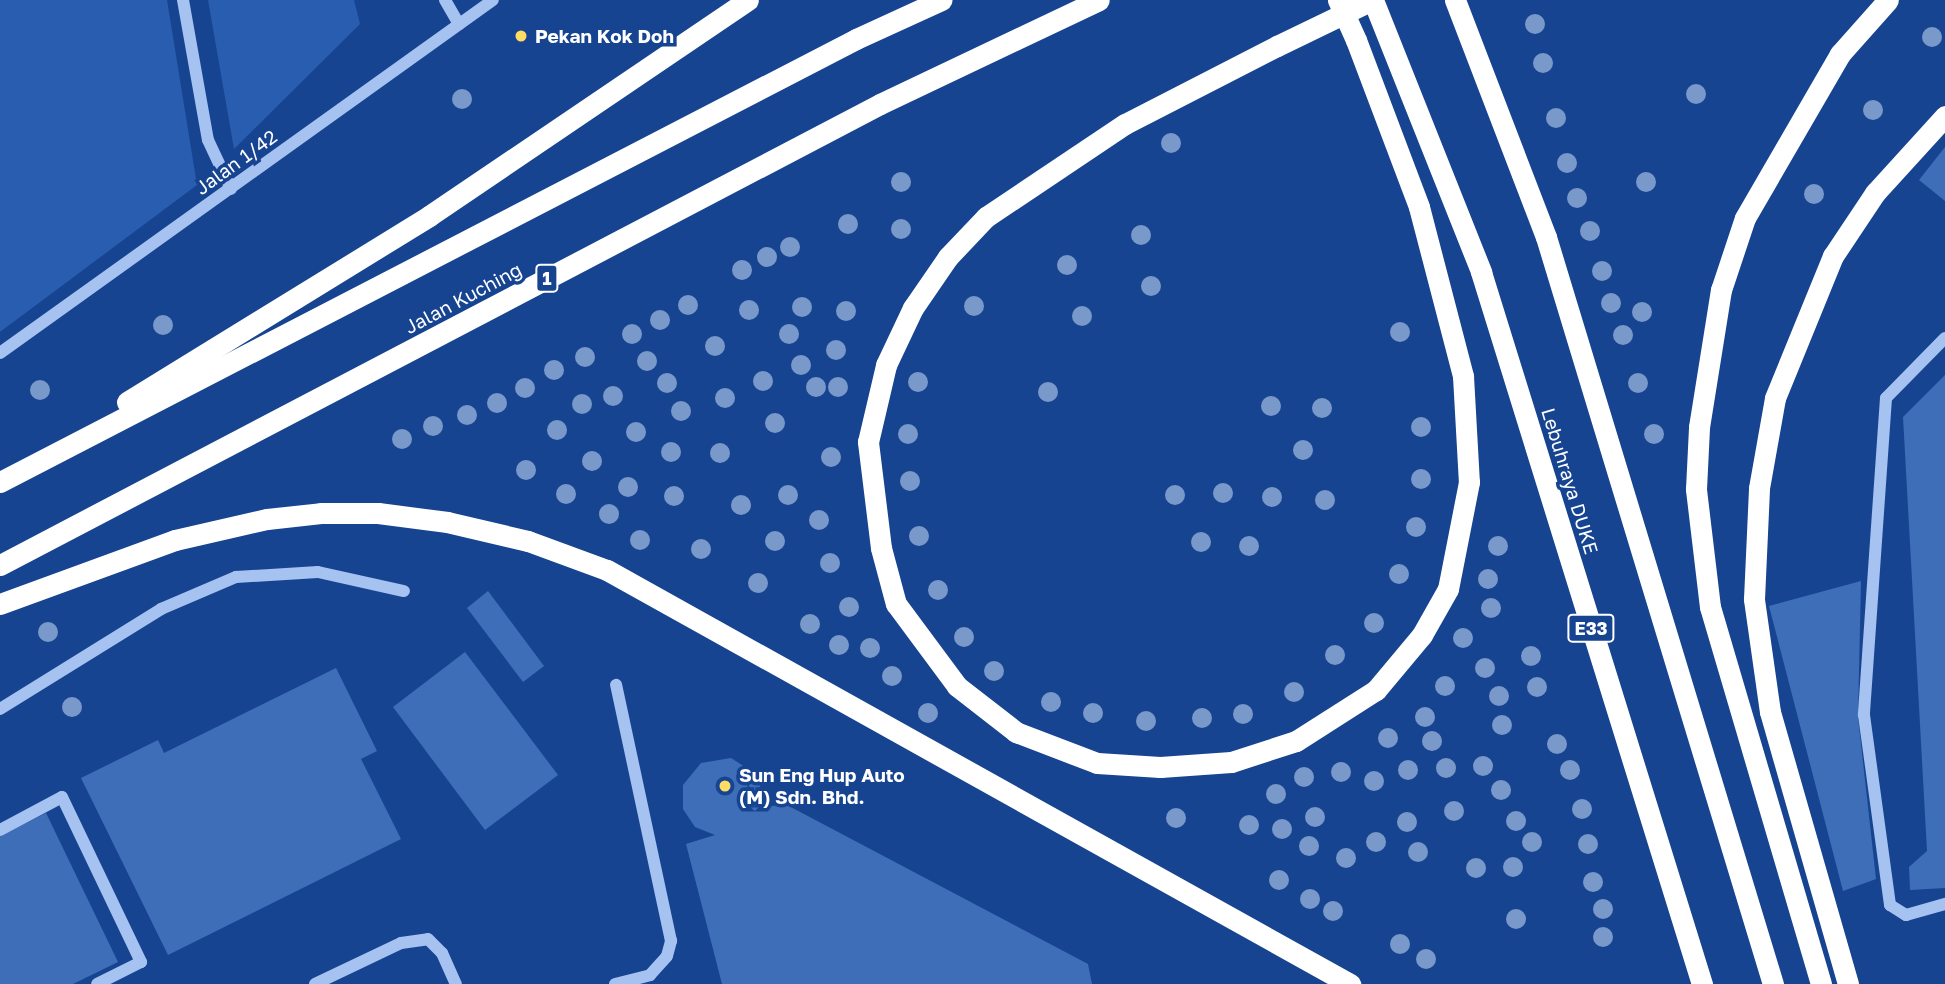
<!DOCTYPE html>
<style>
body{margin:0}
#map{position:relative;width:1945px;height:984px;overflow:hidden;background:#164491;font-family:"Golos Text",sans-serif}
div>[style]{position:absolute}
.green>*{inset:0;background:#295db0}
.building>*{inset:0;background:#3f6eb9}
.minor>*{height:12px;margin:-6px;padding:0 6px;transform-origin:6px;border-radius:6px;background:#a5c2f0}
.highway>*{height:21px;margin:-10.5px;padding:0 10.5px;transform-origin:10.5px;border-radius:10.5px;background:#fff}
.trees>*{width:20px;height:20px;margin:-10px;border-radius:50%;background:#7a99cb}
.dots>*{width:19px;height:19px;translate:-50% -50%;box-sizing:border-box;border:4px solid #164491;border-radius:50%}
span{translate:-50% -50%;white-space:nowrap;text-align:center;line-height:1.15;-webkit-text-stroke:7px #164491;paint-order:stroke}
.shield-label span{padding:2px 5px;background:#164491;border:2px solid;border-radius:5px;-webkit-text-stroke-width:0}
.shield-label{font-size:18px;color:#fff;font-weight:700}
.poi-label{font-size:19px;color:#fff;font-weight:700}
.left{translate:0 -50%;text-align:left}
.street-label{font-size:19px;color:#fff}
</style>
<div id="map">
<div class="green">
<i style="clip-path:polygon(0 0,167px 0,197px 185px,0 332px)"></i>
<i style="clip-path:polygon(208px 0,354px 0,360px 24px,234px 149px)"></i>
</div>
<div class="building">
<i style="clip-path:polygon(1945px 147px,1945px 201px,1919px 180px)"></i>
<i style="clip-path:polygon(1945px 375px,1945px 888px,1910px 890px,1909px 867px,1927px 851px,1903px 417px)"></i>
<i style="clip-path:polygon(1861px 581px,1858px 717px,1876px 879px,1843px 891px,1769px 606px)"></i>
<i style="clip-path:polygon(488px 591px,544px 666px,523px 682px,467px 608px)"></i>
<i style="clip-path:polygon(465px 652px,558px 775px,485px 830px,393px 707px)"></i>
<i style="clip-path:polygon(336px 668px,377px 751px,361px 759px,401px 839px,168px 955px,81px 778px,158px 740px,164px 753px)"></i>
<i style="clip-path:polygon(731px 758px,759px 776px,766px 807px,785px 804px,1088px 964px,1092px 984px,722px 984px,686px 844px,715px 835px,695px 827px,683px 809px,683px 785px,701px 763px)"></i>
<i style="clip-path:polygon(46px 813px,118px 962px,73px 984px,0 984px,0 836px)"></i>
</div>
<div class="minor">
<i style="left:183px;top:0;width:142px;rotate:79.9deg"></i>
<i style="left:208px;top:140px;width:54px;rotate:64.9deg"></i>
<i style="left:445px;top:0;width:28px;rotate:60deg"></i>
<i style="left:1945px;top:338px;width:84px;rotate:134.5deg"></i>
<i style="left:1886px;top:398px;width:318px;rotate:94deg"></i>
<i style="left:1864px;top:715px;width:192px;rotate:82.2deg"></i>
<i style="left:1890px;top:905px;width:19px;rotate:32deg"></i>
<i style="left:1906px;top:915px;width:41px;rotate:-15.8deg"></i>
<i style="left:0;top:353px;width:606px;rotate:-35.6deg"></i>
<i style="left:0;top:709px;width:190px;rotate:-31.8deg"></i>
<i style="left:161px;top:609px;width:82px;rotate:-23.1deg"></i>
<i style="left:236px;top:577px;width:82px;rotate:-3.5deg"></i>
<i style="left:318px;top:572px;width:88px;rotate:12.5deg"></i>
<i style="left:0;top:830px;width:70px;rotate:-28deg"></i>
<i style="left:62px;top:797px;width:183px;rotate:64.4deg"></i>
<i style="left:141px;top:962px;width:49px;rotate:153.4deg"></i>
<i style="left:315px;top:984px;width:95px;rotate:-25.5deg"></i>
<i style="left:401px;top:943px;width:27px;rotate:-8deg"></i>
<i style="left:428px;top:939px;width:20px;rotate:45deg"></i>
<i style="left:442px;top:953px;width:34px;rotate:66deg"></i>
<i style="left:615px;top:984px;width:36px;rotate:-14deg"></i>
<i style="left:650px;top:975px;width:25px;rotate:-48deg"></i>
<i style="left:667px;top:956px;width:16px;rotate:-75deg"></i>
<i style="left:671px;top:941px;width:262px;rotate:-102.1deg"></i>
</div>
<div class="highway">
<i style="left:1338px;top:0;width:44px;rotate:65.8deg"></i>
<i style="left:1356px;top:40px;width:178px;rotate:69.3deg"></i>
<i style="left:1419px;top:207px;width:175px;rotate:75.4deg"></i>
<i style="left:1463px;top:376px;width:106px;rotate:86.8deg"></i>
<i style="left:1469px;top:482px;width:109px;rotate:101.1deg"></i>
<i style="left:1448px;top:589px;width:53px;rotate:119.5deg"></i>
<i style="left:1422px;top:635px;width:72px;rotate:129.9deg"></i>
<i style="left:1376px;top:690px;width:95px;rotate:147.5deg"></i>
<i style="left:1296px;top:741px;width:68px;rotate:162.1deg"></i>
<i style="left:1231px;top:762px;width:71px;rotate:176deg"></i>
<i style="left:1160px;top:767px;width:63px;rotate:-176.4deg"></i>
<i style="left:1097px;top:763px;width:87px;rotate:-159.1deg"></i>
<i style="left:1016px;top:732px;width:75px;rotate:-142.1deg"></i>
<i style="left:957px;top:686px;width:102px;rotate:-126.6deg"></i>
<i style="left:896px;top:604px;width:58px;rotate:-105deg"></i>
<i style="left:881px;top:548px;width:107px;rotate:-97deg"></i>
<i style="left:868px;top:442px;width:79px;rotate:-76.8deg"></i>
<i style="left:886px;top:365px;width:63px;rotate:-64.7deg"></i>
<i style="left:913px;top:308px;width:62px;rotate:-55.5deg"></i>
<i style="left:948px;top:257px;width:55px;rotate:-46.5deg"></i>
<i style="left:986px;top:217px;width:167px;rotate:-33.8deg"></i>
<i style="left:1125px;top:124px;width:171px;rotate:-27.2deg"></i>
<i style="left:1277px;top:46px;width:106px;rotate:-25.8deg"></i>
<i style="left:1373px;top:0;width:293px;rotate:68.3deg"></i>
<i style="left:1481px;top:272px;width:746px;rotate:72.76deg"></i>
<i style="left:1455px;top:0;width:254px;rotate:69deg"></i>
<i style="left:1546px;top:237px;width:781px;rotate:73.1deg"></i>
<i style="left:127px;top:402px;width:355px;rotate:-31.6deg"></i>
<i style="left:429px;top:216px;width:385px;rotate:-34.1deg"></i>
<i style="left:0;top:482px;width:964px;rotate:-27.36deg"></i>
<i style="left:856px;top:39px;width:94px;rotate:-24.6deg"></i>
<i style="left:0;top:565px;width:993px;rotate:-27.65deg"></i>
<i style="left:880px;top:104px;width:242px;rotate:-25.4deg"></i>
<i style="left:0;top:604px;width:186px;rotate:-20.1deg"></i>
<i style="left:175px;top:540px;width:94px;rotate:-12.9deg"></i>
<i style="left:267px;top:519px;width:54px;rotate:-6.3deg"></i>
<i style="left:321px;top:513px;width:57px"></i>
<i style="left:378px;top:513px;width:70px;rotate:7.4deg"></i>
<i style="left:447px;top:522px;width:83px;rotate:13.2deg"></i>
<i style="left:528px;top:541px;width:84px;rotate:20.2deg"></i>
<i style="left:607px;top:570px;width:851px;rotate:29.13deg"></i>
<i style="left:1821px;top:984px;width:393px;rotate:-106.4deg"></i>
<i style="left:1710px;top:607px;width:119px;rotate:-96.8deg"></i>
<i style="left:1696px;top:489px;width:62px;rotate:-87.2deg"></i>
<i style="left:1699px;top:427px;width:139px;rotate:-80.9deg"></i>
<i style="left:1721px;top:290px;width:76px;rotate:-71.6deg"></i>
<i style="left:1745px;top:218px;width:190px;rotate:-59.9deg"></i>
<i style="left:1840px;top:54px;width:72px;rotate:-48.4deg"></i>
<i style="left:1848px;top:984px;width:283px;rotate:-106deg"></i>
<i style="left:1770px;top:712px;width:114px;rotate:-98.1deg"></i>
<i style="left:1754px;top:599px;width:111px;rotate:-87.4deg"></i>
<i style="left:1759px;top:488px;width:91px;rotate:-79.9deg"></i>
<i style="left:1775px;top:398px;width:153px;rotate:-67.8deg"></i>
<i style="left:1833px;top:256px;width:76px;rotate:-56.3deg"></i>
<i style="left:1875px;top:193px;width:104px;rotate:-47.7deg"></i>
</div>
<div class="trees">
<i style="left:1535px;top:24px"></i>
<i style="left:1932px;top:37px"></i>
<i style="left:1543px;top:63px"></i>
<i style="left:1696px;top:94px"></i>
<i style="left:462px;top:99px"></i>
<i style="left:1873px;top:110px"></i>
<i style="left:1556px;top:118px"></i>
<i style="left:1171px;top:143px"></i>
<i style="left:1567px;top:163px"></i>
<i style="left:901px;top:182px"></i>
<i style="left:1646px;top:182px"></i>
<i style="left:1814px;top:194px"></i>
<i style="left:1577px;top:198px"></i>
<i style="left:848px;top:224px"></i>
<i style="left:901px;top:229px"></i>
<i style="left:1590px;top:231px"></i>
<i style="left:1141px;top:235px"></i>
<i style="left:790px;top:247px"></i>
<i style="left:767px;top:257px"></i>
<i style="left:1067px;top:265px"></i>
<i style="left:742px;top:270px"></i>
<i style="left:1602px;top:271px"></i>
<i style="left:1151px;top:286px"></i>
<i style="left:1611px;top:303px"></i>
<i style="left:688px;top:305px"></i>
<i style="left:974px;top:306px"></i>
<i style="left:802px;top:307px"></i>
<i style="left:749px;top:310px"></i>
<i style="left:846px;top:311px"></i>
<i style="left:1642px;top:312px"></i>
<i style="left:1082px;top:316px"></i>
<i style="left:660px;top:320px"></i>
<i style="left:163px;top:325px"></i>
<i style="left:1400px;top:332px"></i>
<i style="left:632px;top:334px"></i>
<i style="left:789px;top:334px"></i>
<i style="left:1623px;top:335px"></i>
<i style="left:715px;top:346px"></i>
<i style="left:836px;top:350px"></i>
<i style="left:585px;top:357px"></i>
<i style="left:647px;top:361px"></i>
<i style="left:801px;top:365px"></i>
<i style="left:554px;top:370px"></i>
<i style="left:763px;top:381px"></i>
<i style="left:918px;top:382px"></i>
<i style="left:667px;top:383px"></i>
<i style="left:1638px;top:383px"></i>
<i style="left:816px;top:387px"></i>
<i style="left:838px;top:387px"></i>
<i style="left:525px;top:388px"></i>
<i style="left:40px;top:390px"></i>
<i style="left:1048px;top:392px"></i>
<i style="left:613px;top:396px"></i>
<i style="left:725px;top:398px"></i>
<i style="left:497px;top:403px"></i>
<i style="left:582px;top:404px"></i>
<i style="left:1271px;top:406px"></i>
<i style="left:1322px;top:408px"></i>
<i style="left:681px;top:411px"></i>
<i style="left:467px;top:415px"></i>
<i style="left:775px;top:423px"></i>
<i style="left:433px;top:426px"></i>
<i style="left:1421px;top:427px"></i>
<i style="left:557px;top:430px"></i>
<i style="left:636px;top:432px"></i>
<i style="left:908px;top:434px"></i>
<i style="left:1654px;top:434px"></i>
<i style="left:402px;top:439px"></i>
<i style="left:1303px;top:450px"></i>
<i style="left:671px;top:452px"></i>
<i style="left:720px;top:453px"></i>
<i style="left:831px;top:457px"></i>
<i style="left:592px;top:461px"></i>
<i style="left:526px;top:470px"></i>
<i style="left:1421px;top:479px"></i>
<i style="left:910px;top:481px"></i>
<i style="left:628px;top:487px"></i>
<i style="left:1223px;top:493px"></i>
<i style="left:566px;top:494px"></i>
<i style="left:788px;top:495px"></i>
<i style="left:1175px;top:495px"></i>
<i style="left:674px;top:496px"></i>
<i style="left:1272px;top:497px"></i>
<i style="left:1325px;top:500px"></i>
<i style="left:741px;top:505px"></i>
<i style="left:609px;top:514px"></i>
<i style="left:819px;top:520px"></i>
<i style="left:1416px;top:527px"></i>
<i style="left:919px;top:536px"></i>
<i style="left:640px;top:540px"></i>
<i style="left:775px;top:541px"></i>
<i style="left:1201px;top:542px"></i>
<i style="left:1249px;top:546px"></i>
<i style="left:1498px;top:546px"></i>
<i style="left:701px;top:549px"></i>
<i style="left:830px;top:563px"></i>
<i style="left:1399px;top:574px"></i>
<i style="left:1488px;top:579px"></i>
<i style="left:758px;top:583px"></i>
<i style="left:938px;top:590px"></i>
<i style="left:849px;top:607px"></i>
<i style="left:1491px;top:608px"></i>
<i style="left:1374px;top:623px"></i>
<i style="left:810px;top:624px"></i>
<i style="left:48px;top:632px"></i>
<i style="left:964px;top:637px"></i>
<i style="left:1463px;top:638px"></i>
<i style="left:839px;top:645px"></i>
<i style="left:870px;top:648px"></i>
<i style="left:1335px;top:655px"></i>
<i style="left:1531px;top:656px"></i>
<i style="left:1485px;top:668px"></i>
<i style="left:994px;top:671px"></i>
<i style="left:892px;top:676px"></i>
<i style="left:1445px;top:686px"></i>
<i style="left:1537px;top:687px"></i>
<i style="left:1294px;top:692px"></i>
<i style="left:1499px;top:696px"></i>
<i style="left:1051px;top:702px"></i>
<i style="left:72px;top:707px"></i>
<i style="left:928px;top:713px"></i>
<i style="left:1093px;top:713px"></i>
<i style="left:1243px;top:714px"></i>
<i style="left:1425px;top:717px"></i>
<i style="left:1202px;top:718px"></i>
<i style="left:1146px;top:721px"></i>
<i style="left:1502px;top:725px"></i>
<i style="left:1388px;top:738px"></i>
<i style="left:1432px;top:741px"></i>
<i style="left:1557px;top:744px"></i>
<i style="left:1483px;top:766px"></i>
<i style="left:1446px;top:768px"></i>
<i style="left:1408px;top:770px"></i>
<i style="left:1570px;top:770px"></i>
<i style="left:1341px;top:772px"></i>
<i style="left:1304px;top:777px"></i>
<i style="left:1374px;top:781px"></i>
<i style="left:1501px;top:790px"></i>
<i style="left:1276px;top:794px"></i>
<i style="left:1582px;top:809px"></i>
<i style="left:1454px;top:811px"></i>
<i style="left:1315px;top:817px"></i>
<i style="left:1176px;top:818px"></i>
<i style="left:1516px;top:821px"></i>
<i style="left:1407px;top:822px"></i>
<i style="left:1249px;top:825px"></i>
<i style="left:1282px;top:829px"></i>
<i style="left:1376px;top:842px"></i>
<i style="left:1532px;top:842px"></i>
<i style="left:1588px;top:844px"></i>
<i style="left:1309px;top:846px"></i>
<i style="left:1418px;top:852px"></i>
<i style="left:1346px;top:858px"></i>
<i style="left:1513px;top:867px"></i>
<i style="left:1476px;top:868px"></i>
<i style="left:1279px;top:880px"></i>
<i style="left:1593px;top:882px"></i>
<i style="left:1310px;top:899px"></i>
<i style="left:1603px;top:909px"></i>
<i style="left:1333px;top:911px"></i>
<i style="left:1516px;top:919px"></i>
<i style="left:1603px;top:937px"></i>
<i style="left:1400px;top:944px"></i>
<i style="left:1426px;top:959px"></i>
</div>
<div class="dots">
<i style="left:521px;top:36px;background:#ffdc64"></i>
<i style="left:725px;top:786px;background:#ffdc64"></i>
</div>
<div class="shield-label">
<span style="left:547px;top:278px">1</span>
<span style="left:1591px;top:628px">E33</span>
</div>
<div class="poi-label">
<span class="left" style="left:535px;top:36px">Pekan Kok Doh</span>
<span class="left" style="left:739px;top:786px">Sun Eng Hup Auto<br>(M) Sdn. Bhd.</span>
</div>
<div class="street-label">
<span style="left:236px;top:162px;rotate:-36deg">Jalan 1/42</span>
<span style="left:463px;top:298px;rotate:-28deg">Jalan Kuching</span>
<span style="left:1570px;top:481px;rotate:73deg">Lebuhraya DUKE</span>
</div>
</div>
